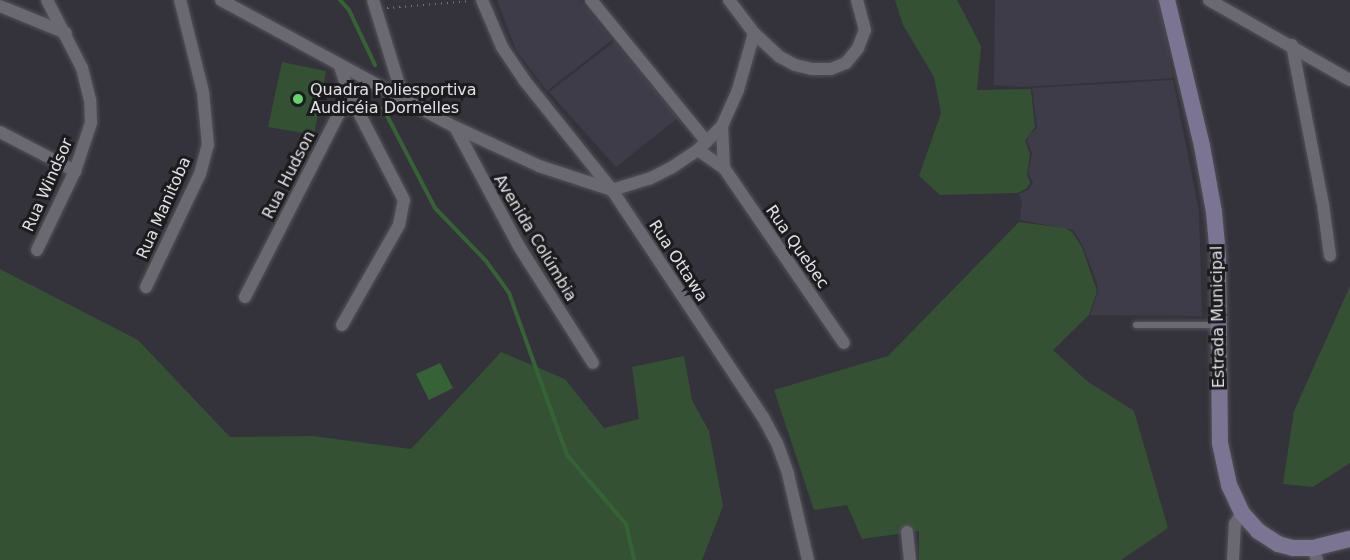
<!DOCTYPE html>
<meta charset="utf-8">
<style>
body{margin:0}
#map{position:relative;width:1350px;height:560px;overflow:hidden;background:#34323a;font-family:"DejaVu Sans",sans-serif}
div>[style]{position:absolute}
.built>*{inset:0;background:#3f3c49}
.green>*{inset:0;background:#345134}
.water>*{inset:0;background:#356336}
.stream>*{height:4px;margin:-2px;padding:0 2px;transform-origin:2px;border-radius:2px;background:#356336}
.path>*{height:2px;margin-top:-1px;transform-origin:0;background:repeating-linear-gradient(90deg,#76747b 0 1.5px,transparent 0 6px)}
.roads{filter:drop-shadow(0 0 2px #535158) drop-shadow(0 0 2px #535158)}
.service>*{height:6px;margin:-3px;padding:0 3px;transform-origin:3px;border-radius:3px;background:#6a6871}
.minor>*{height:12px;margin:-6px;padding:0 6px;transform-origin:6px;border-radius:6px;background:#6a6871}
.secondary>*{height:16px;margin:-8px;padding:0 8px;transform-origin:8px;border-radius:8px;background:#7c7493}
.dots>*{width:16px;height:16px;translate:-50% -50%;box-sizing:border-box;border:3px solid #1c1b1e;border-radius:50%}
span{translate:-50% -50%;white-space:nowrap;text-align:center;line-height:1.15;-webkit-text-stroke:6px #1c1b1e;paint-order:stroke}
.poi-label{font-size:16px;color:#e1e0e5}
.left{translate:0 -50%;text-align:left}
.street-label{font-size:16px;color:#e1e0e5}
</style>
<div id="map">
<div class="built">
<i style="clip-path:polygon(497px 0,580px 0,612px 40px,547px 91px,516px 50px)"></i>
<i style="clip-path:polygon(995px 0,1159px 0,1173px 78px,1020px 87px,994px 85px)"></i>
<i style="clip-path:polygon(614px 42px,678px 118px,616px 167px,549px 92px)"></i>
<i style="clip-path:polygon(1173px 80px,1199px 211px,1202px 316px,1090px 315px,1098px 292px,1097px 283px,1083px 246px,1073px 230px,1020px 220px,1022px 202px,1019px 194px,1028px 190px,1033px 183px,1028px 173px,1032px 153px,1027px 141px,1029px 135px,1037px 128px,1032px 88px)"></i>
</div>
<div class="green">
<i style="clip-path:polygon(895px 0,957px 0,981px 46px,977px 90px,1031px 89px,1035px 127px,1025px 141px,1030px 154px,1027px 174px,1030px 183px,1027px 188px,1018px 193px,940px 195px,919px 176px,941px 113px,934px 77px,903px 25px)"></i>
<i style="clip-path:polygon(282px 62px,326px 71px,314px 135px,268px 127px)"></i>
<i style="clip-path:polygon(1019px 222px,1065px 228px,1072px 232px,1082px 247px,1097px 291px,1089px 315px,1053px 350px,1087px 381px,1134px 411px,1168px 528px,1121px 560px,919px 560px,919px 531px,862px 539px,847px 505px,814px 510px,774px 390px,888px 356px)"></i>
<i style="clip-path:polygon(0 269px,138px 340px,230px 437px,313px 436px,411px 449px,501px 352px,565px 379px,604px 428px,639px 419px,632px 367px,684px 356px,692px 400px,709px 431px,723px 506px,702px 560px,0 560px)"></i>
<i style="clip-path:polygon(1350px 286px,1350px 463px,1313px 487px,1283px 484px,1294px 411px)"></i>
</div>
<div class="water">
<i style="clip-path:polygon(440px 363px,453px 388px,429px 400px,416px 374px)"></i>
</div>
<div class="stream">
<i style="left:340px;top:0;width:13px;rotate:48deg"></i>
<i style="left:349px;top:10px;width:61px;rotate:64.7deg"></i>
<i style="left:383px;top:108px;width:113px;rotate:62.5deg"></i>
<i style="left:435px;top:208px;width:74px;rotate:46.1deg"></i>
<i style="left:486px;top:261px;width:39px;rotate:54deg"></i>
<i style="left:509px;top:293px;width:172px;rotate:70.3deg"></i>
<i style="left:567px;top:455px;width:91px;rotate:49.5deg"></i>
<i style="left:626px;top:524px;width:37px;rotate:77deg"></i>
</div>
<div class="path">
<i style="left:387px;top:8px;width:84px;rotate:-4.8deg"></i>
</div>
<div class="roads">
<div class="service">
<i style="left:1136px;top:325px;width:82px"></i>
</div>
<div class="minor">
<i style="left:221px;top:0;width:266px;rotate:28.5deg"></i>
<i style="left:455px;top:127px;width:93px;rotate:24.9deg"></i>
<i style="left:539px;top:166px;width:77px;rotate:18.2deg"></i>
<i style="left:612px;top:190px;width:39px;rotate:-17deg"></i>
<i style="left:649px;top:179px;width:25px;rotate:-27deg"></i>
<i style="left:671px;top:168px;width:32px;rotate:-34deg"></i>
<i style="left:698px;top:150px;width:34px;rotate:-45deg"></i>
<i style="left:722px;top:126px;width:39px;rotate:-66deg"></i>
<i style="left:738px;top:90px;width:59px;rotate:-74.3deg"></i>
<i style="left:373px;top:0;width:106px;rotate:72.9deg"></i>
<i style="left:482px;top:0;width:51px;rotate:66.9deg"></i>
<i style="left:502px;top:47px;width:40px;rotate:56deg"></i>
<i style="left:524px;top:80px;width:141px;rotate:51.3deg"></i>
<i style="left:612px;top:190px;width:273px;rotate:56.4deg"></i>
<i style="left:763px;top:417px;width:30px;rotate:62deg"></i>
<i style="left:777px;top:443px;width:33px;rotate:70deg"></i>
<i style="left:788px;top:474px;width:88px;rotate:76.9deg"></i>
<i style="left:591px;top:0;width:183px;rotate:50.8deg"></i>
<i style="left:729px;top:0;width:41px;rotate:52.9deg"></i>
<i style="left:754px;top:33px;width:35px;rotate:43deg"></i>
<i style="left:780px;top:57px;width:17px;rotate:28deg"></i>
<i style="left:795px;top:65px;width:17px;rotate:13deg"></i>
<i style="left:812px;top:69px;width:19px"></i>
<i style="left:831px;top:69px;width:16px;rotate:-22deg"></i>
<i style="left:846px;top:63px;width:19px;rotate:-51deg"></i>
<i style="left:858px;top:48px;width:19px;rotate:-69deg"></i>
<i style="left:865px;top:30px;width:31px;rotate:-105deg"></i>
<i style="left:1209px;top:0;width:162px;rotate:29.6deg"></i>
<i style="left:0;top:6px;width:71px;rotate:22.2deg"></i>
<i style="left:1292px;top:45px;width:162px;rotate:79deg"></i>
<i style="left:1323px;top:204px;width:52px;rotate:82.3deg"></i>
<i style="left:722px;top:126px;width:42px;rotate:87.3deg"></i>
<i style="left:724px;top:168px;width:212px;rotate:55.6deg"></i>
<i style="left:455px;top:127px;width:137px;rotate:61.8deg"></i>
<i style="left:520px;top:248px;width:136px;rotate:57.6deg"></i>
<i style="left:0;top:132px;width:85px;rotate:27.5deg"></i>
<i style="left:698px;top:150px;width:32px;rotate:35deg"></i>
<i style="left:37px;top:250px;width:88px;rotate:-64.3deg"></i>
<i style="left:75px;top:171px;width:51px;rotate:-71.6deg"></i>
<i style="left:91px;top:123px;width:23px;rotate:-92deg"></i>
<i style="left:90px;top:100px;width:33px;rotate:-104deg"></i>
<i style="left:82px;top:68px;width:76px;rotate:-117.2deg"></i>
<i style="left:146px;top:287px;width:125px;rotate:-64.5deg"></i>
<i style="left:200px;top:174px;width:30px;rotate:-75deg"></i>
<i style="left:208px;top:145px;width:53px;rotate:-95.4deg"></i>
<i style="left:203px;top:92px;width:95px;rotate:-104deg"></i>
<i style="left:245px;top:297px;width:228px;rotate:-62.9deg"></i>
<i style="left:349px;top:94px;width:28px;rotate:-108deg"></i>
<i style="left:342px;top:325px;width:115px;rotate:-60.3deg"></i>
<i style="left:399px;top:225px;width:25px;rotate:-79deg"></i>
<i style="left:404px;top:200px;width:119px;rotate:-117.4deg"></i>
<i style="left:907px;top:532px;width:28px;rotate:84deg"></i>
<i style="left:1313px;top:548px;width:13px;rotate:72deg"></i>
<i style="left:1233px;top:560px;width:36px;rotate:-87deg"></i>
<i style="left:1235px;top:524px;width:13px;rotate:-58deg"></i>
</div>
<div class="secondary">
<i style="left:1167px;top:0;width:150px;rotate:76.5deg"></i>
<i style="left:1202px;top:146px;width:67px;rotate:79.7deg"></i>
<i style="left:1214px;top:212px;width:44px;rotate:84.8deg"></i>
<i style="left:1218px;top:256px;width:187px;rotate:89.4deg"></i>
<i style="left:1220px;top:443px;width:43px;rotate:77.9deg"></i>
<i style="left:1229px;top:485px;width:31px;rotate:65deg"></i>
<i style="left:1242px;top:513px;width:24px;rotate:48deg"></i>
<i style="left:1258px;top:531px;width:24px;rotate:33deg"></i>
<i style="left:1278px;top:544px;width:16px;rotate:15deg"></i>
<i style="left:1293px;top:548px;width:20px"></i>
<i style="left:1313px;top:548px;width:38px;rotate:-14deg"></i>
</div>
</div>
<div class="dots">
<i style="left:298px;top:99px;background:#63d468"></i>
</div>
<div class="poi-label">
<span class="left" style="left:310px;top:99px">Quadra Poliesportiva<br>Audicéia Dornelles</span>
</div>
<div class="street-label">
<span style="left:289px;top:175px;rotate:-63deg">Rua Hudson</span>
<span style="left:48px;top:185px;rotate:-66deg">Rua Windsor</span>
<span style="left:164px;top:208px;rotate:-66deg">Rua Manitoba</span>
<span style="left:535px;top:238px;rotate:59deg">Avenida Colúmbia</span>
<span style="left:797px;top:247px;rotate:55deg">Rua Quebec</span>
<span style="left:678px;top:261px;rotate:57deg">Rua Ottawa</span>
<span style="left:1218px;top:317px;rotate:-91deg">Estrada Municipal</span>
</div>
</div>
